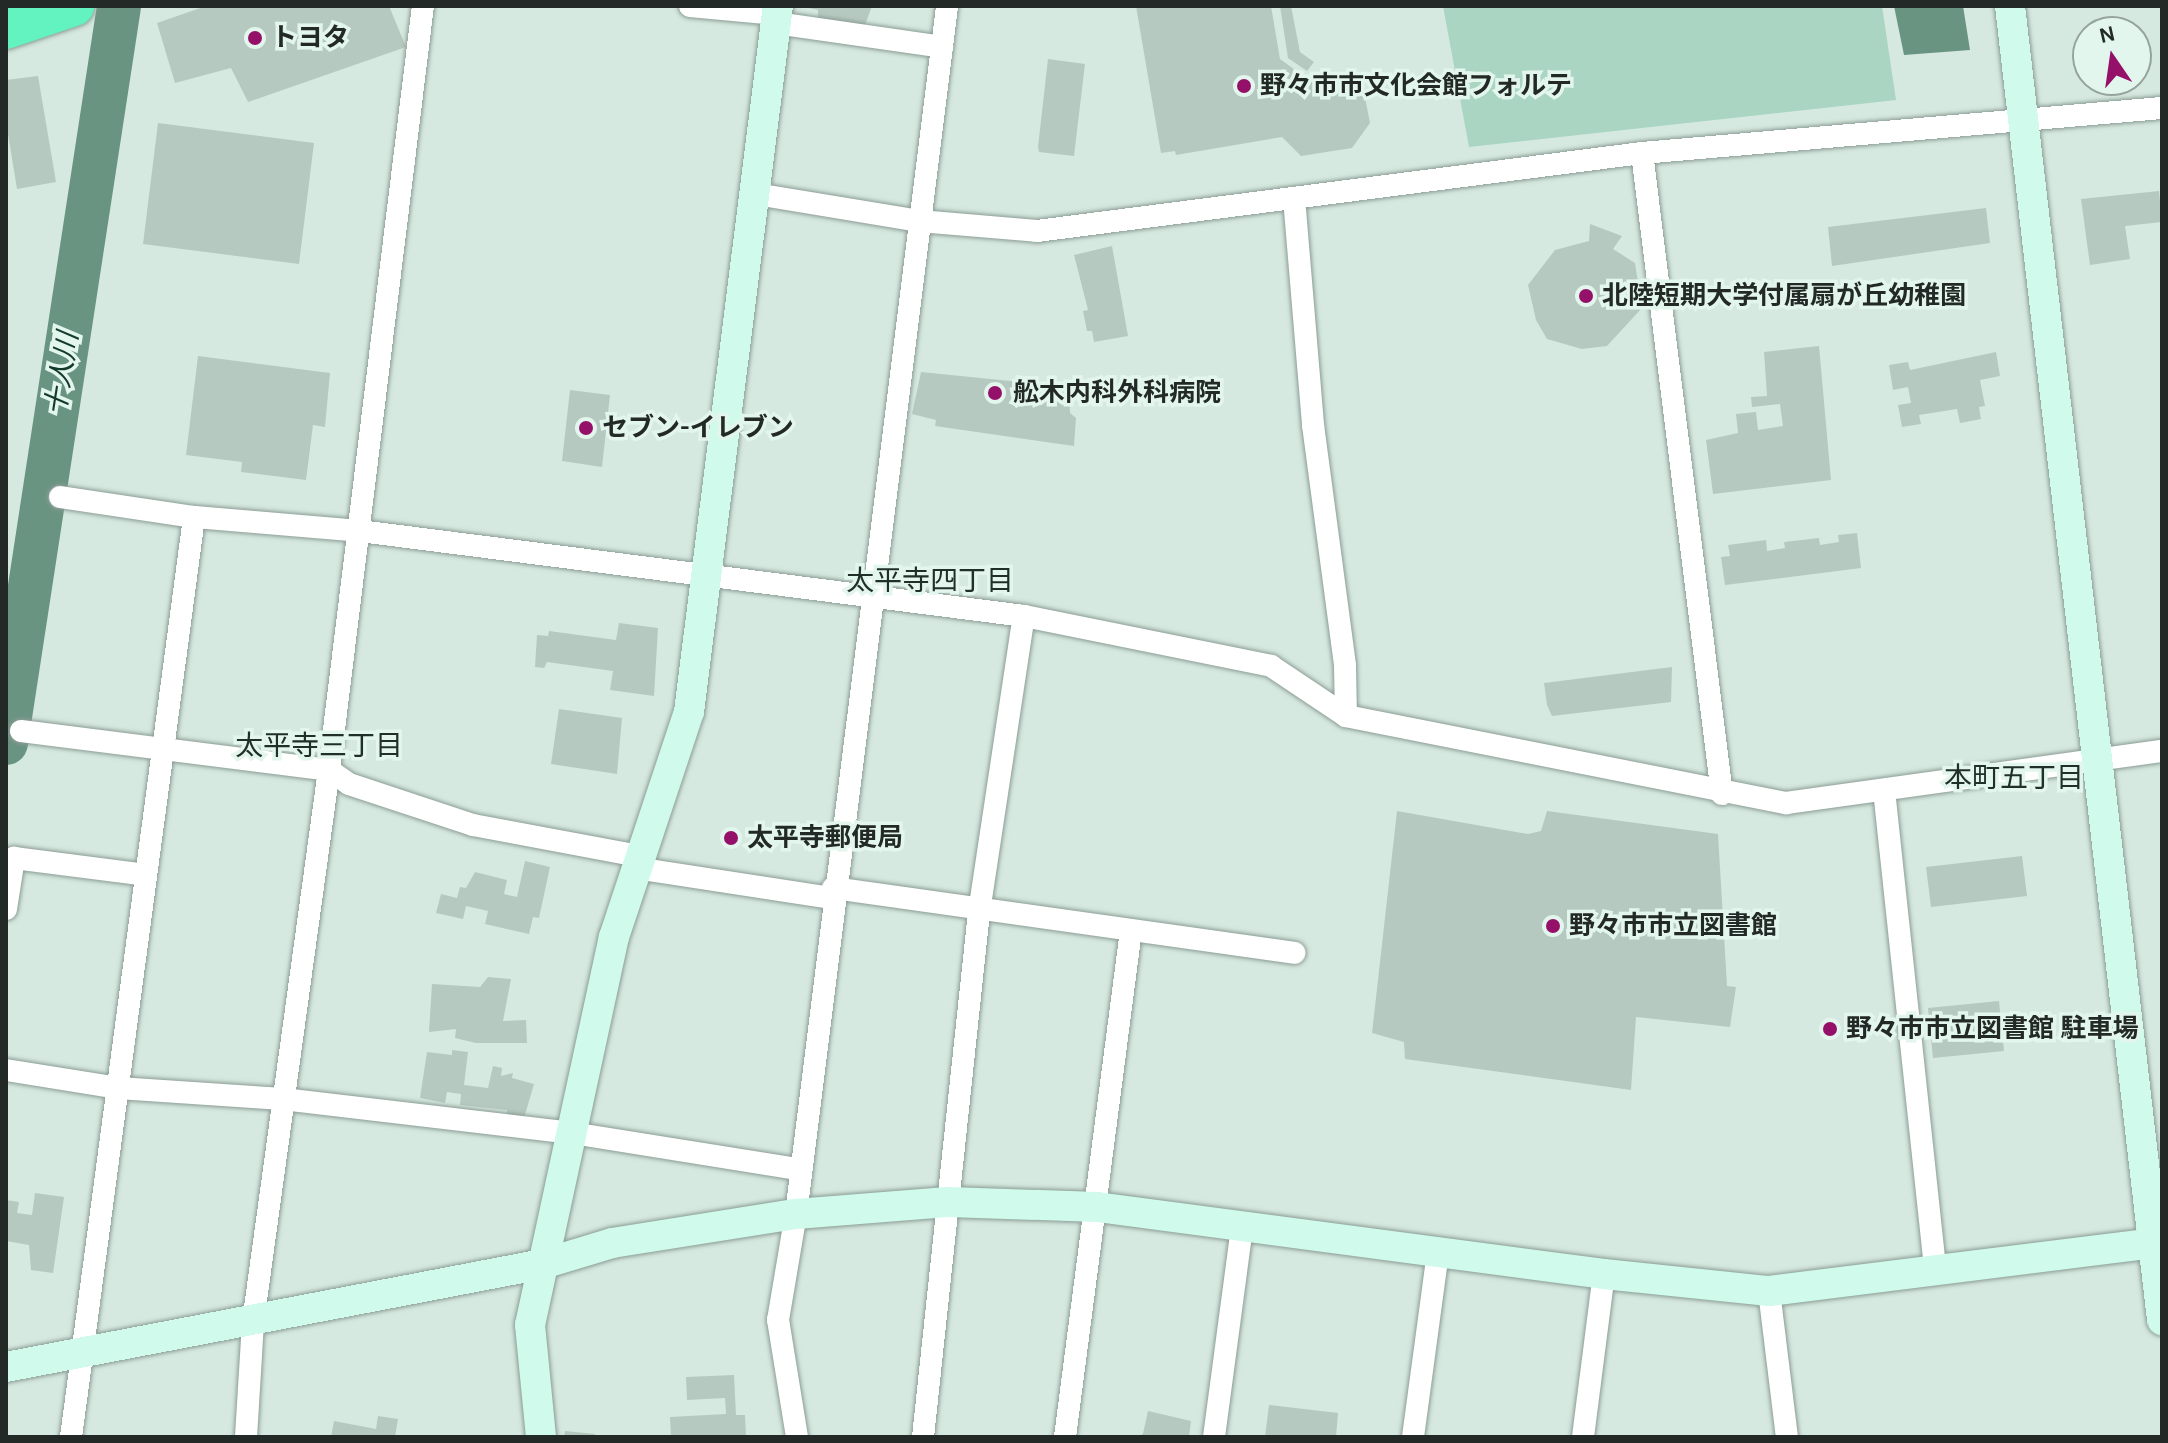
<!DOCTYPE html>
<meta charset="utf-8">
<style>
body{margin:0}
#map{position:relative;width:2168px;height:1443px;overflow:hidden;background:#d6e9e0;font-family:Karla,"Noto Sans JP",sans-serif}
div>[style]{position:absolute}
.green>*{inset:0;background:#a9d5c2}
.water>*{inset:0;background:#6a9482}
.river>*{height:44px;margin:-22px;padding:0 22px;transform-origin:22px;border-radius:22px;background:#6a9482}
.building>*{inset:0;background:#b6c9c0}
.roads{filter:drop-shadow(0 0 2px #8b9d95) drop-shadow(0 0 2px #8b9d95)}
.street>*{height:22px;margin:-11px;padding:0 11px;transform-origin:11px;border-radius:11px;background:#fff}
.secondary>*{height:30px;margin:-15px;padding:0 15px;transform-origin:15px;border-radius:15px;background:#d0fbec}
.highway>*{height:40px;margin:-20px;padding:0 20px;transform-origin:20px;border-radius:20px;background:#63f3c1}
.dots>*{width:22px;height:22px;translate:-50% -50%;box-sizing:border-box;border:4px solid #e3f6ed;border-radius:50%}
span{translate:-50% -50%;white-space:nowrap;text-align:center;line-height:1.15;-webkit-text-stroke:7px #e3f6ed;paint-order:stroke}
.poi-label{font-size:26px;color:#222926;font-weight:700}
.left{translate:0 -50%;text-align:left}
.water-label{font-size:28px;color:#133a2c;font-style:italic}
.neighbourhood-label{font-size:28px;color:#202f28}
.frame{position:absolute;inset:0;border:8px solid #222926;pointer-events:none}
.north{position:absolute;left:2072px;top:16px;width:80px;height:80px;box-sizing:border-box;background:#e3f6ed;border:2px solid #96a49d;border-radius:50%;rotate:347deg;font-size:22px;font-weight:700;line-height:32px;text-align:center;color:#222926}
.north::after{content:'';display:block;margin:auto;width:28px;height:36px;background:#951169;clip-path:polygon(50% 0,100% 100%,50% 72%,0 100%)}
</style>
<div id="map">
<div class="green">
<i style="clip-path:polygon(1443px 6px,1882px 6px,1896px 100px,1469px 147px)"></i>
</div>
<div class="water">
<i style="clip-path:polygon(1894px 6px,1963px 6px,1970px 50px,1904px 55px)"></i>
</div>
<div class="river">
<i style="left:6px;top:743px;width:746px;rotate:-81.28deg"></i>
</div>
<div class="building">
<i style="clip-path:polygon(206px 6px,389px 6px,406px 47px,248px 102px,231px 68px,175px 83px,157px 23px)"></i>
<i style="clip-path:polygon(800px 6px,872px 6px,865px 25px,818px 19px,818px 10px)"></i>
<i style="clip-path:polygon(1136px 6px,1271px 6px,1280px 59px,1305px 77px,1340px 73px,1364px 92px,1370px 123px,1352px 148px,1301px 156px,1282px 137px,1176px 155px,1175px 151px,1161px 153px)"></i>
<i style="clip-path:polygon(1280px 6px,1291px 6px,1300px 52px,1314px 62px,1307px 71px,1288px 58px)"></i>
<i style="clip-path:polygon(1048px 59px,1085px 64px,1074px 156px,1039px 152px,1038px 147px)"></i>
<i style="clip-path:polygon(38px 76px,56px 182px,17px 189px,6px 122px,6px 80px)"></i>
<i style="clip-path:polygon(158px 123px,314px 143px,299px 264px,143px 244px)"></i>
<i style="clip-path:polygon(2159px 191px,2162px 222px,2125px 226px,2130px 259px,2090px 265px,2081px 199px)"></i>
<i style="clip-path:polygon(1986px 208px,1990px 243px,1832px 266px,1828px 227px)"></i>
<i style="clip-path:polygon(1590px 224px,1622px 236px,1613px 249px,1635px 263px,1642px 308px,1607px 346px,1582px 349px,1547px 339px,1536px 320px,1528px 285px,1555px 250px,1589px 241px)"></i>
<i style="clip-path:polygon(1112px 246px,1128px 336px,1094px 342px,1092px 331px,1087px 331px,1083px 311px,1088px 310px,1074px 255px)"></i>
<i style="clip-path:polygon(1819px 346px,1831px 480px,1713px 494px,1706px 440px,1738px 433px,1736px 414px,1756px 412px,1758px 430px,1783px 426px,1780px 404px,1752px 407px,1751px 397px,1767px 396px,1764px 352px)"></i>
<i style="clip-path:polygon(1996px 352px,2000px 376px,1980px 380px,1985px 406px,1979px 407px,1981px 419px,1960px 423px,1957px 409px,1919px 415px,1921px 424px,1902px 427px,1898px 405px,1911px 403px,1908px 387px,1893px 390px,1889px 365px,1908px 362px,1910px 370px)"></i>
<i style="clip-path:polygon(198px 356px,330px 373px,325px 427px,313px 425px,306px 480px,241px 472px,242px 462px,186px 455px)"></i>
<i style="clip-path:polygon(921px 372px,1069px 387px,1070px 413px,1076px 418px,1074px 446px,935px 426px,936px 420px,912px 414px)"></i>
<i style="clip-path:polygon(570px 390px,610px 395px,602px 467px,562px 461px)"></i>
<i style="clip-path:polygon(1857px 533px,1861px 568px,1725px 585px,1721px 557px,1730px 556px,1728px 545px,1766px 540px,1767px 551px,1785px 548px,1784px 542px,1819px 538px,1820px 545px,1839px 542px,1838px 535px)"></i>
<i style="clip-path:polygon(619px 623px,658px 628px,654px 696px,610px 690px,613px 671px,547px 662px,544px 668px,535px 667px,537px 635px,548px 636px,549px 631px,616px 640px)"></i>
<i style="clip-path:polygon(1672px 667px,1671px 702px,1552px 716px,1547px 705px,1544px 683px)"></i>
<i style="clip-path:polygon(559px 709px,622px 718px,617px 774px,551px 764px)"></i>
<i style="clip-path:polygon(1397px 811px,1528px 834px,1541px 831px,1547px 811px,1718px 834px,1727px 986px,1736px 987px,1730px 1027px,1636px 1017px,1631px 1090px,1405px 1059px,1404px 1042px,1372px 1033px)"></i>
<i style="clip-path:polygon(2022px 856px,2027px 896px,1931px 907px,1926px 867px)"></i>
<i style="clip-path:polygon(525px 861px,550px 867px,539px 918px,533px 917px,529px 934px,485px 924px,488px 911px,466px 906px,463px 919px,436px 913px,441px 894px,457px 898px,460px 887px,466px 888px,475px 872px,507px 880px,504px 894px,517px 897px)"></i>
<i style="clip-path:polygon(488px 977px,511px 979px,503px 1021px,526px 1020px,527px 1043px,476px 1043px,455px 1038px,456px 1029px,429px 1032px,432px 984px,480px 987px)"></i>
<i style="clip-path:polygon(1999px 1001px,2004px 1051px,1933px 1058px,1928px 1008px)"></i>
<i style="clip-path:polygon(452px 1050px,468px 1052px,464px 1085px,488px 1088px,493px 1066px,502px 1068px,501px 1076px,513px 1073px,512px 1078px,534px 1084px,524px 1118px,507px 1116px,507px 1110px,460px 1105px,461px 1094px,447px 1092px,445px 1103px,420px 1098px,427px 1052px,452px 1055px)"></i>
<i style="clip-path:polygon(35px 1193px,64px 1197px,53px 1273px,31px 1270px,29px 1245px,6px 1241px,6px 1200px,19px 1202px,17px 1213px,32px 1215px)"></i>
<i style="clip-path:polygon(734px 1375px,736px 1415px,745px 1415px,746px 1437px,671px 1437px,670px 1417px,726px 1414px,725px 1398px,687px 1400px,686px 1377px)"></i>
<i style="clip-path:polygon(1269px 1405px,1338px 1413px,1336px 1437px,1265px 1437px)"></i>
<i style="clip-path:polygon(1148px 1411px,1191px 1421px,1189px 1437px,1136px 1437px,1143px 1434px)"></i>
<i style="clip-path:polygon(378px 1416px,398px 1419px,395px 1437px,331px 1437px,334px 1421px,376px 1429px)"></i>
<i style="clip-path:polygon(565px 1431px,595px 1434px,595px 1437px,564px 1437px)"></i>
</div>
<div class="roads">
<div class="street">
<i style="left:690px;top:6px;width:87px;rotate:5.3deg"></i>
<i style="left:776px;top:23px;width:168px;rotate:8.2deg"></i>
<i style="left:1642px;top:153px;width:646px;rotate:82.89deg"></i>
<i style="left:756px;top:194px;width:165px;rotate:9.4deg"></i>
<i style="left:919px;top:221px;width:118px;rotate:4.8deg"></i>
<i style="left:1037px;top:231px;width:610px;rotate:-7.35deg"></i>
<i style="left:1642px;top:153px;width:522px;rotate:-4.95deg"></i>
<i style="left:1294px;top:198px;width:228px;rotate:85.2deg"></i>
<i style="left:1313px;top:425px;width:243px;rotate:82.4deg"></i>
<i style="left:1345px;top:666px;width:50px;rotate:88.9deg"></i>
<i style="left:60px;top:497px;width:135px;rotate:8.5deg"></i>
<i style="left:21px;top:731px;width:310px;rotate:7.2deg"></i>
<i style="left:329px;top:770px;width:24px;rotate:35deg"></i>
<i style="left:349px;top:784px;width:131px;rotate:18.3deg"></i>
<i style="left:473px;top:825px;width:168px;rotate:10.6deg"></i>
<i style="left:1884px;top:790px;width:482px;rotate:83.9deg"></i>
<i style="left:636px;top:868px;width:199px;rotate:8.7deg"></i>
<i style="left:833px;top:888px;width:466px;rotate:8deg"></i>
<i style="left:6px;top:909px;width:52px;rotate:-81.1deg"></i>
<i style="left:14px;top:858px;width:133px;rotate:7.3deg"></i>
<i style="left:6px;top:1070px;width:113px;rotate:9.1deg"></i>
<i style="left:118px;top:1088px;width:165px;rotate:3.8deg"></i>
<i style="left:283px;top:1099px;width:291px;rotate:6.7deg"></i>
<i style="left:572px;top:1133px;width:229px;rotate:9.1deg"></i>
<i style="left:1769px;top:1291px;width:147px;rotate:83deg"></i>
<i style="left:71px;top:1437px;width:928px;rotate:-82.38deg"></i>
<i style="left:194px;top:517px;width:167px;rotate:4.8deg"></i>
<i style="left:360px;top:531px;width:669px;rotate:7.29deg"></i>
<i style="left:1024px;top:616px;width:252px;rotate:11.4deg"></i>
<i style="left:1271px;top:666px;width:90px;rotate:33.7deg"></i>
<i style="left:1346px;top:716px;width:449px;rotate:11.2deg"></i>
<i style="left:1786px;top:803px;width:380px;rotate:-7.9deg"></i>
<i style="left:246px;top:1437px;width:115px;rotate:-86.5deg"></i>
<i style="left:253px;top:1322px;width:557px;rotate:-82.16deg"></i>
<i style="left:329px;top:770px;width:770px;rotate:-82.99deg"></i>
<i style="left:797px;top:1437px;width:119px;rotate:-99.2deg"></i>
<i style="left:778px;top:1320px;width:108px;rotate:-80.4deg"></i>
<i style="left:796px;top:1214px;width:1217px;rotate:-82.87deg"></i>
<i style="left:923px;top:1437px;width:528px;rotate:-83.91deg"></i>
<i style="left:979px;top:912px;width:299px;rotate:-81.4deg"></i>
<i style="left:1065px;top:1437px;width:511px;rotate:-82.58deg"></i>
<i style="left:1214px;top:1437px;width:213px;rotate:-82.4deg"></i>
<i style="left:1413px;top:1437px;width:186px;rotate:-82.3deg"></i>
<i style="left:1583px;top:1437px;width:164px;rotate:-82.7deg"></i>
</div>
<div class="secondary">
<i style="left:2010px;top:6px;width:1323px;rotate:83.4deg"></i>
<i style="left:6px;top:1367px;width:547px;rotate:-10.86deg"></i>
<i style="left:543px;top:1264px;width:72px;rotate:-16.9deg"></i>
<i style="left:612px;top:1243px;width:186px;rotate:-9deg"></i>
<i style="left:796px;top:1214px;width:152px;rotate:-4.5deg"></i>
<i style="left:948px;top:1202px;width:149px;rotate:1.9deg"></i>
<i style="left:1097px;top:1207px;width:511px;rotate:7.53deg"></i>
<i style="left:1604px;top:1274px;width:166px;rotate:5.9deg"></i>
<i style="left:1769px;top:1291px;width:396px;rotate:-7.1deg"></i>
<i style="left:541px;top:1437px;width:113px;rotate:-95.6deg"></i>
<i style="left:530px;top:1325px;width:397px;rotate:-77.8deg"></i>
<i style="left:614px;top:937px;width:237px;rotate:-71.6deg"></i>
<i style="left:689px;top:712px;width:712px;rotate:-82.82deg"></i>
</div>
<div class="highway">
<i style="left:6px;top:29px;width:72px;rotate:-18.7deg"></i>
</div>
</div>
<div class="dots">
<i style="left:255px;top:38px;background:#951169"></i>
<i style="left:1244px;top:86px;background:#951169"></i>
<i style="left:1586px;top:296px;background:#951169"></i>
<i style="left:995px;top:393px;background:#951169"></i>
<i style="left:586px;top:428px;background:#951169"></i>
<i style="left:731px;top:838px;background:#951169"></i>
<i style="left:1553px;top:926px;background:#951169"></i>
<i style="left:1830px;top:1029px;background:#951169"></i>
</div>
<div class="poi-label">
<span class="left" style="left:271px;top:38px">トヨタ</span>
<span class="left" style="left:1260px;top:86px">野々市市文化会館フォルテ</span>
<span class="left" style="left:1602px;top:296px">北陸短期大学付属扇が丘幼稚園</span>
<span class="left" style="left:1013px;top:393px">舩木内科外科病院</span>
<span class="left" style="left:602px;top:428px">セブン-イレブン</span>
<span class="left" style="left:747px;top:838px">太平寺郵便局</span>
<span class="left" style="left:1569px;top:926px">野々市市立図書館</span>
<span class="left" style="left:1846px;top:1029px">野々市市立図書館 駐車場</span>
</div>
<div class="water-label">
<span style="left:62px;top:374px;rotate:-81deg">十人川</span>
</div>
<div class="neighbourhood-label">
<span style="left:930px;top:581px">太平寺四丁目</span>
<span style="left:319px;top:746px">太平寺三丁目</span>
<span style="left:2014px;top:778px">本町五丁目</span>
</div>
<div class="frame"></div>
<div class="north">N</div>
</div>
